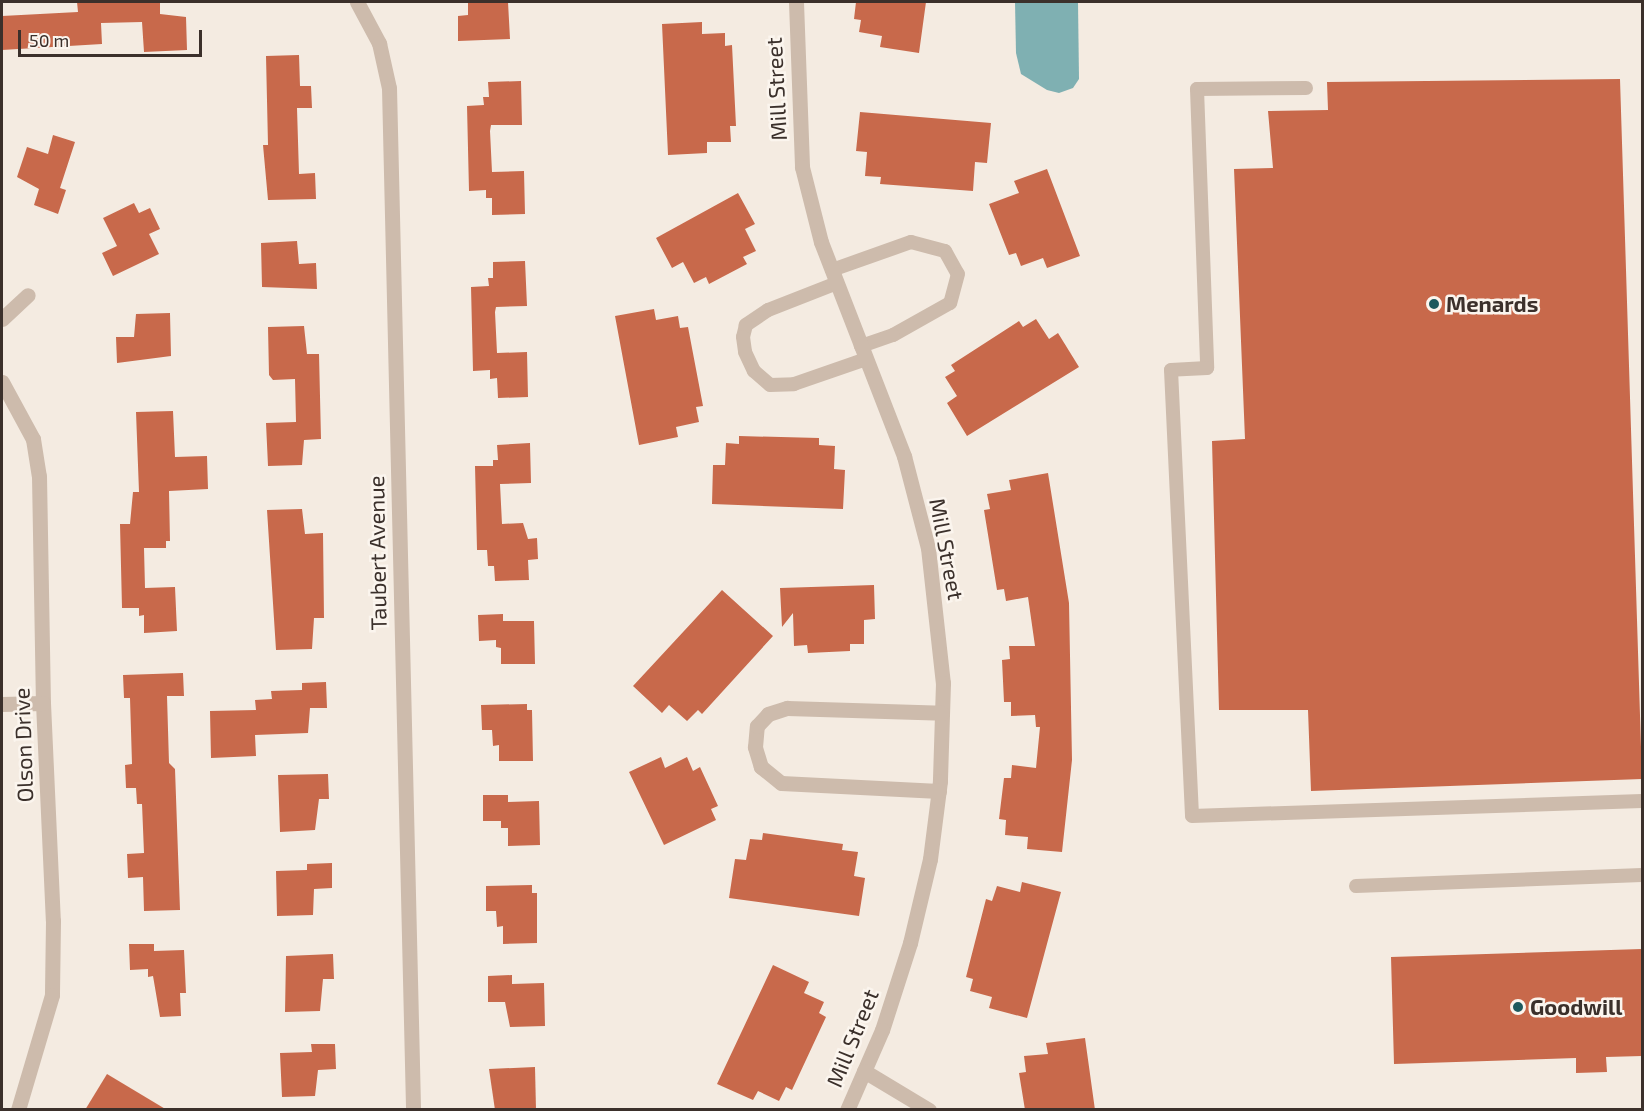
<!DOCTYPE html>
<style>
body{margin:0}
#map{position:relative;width:1644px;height:1111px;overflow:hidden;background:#f4ebe1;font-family:"Exo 2",sans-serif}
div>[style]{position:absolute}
.water>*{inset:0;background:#7fb0b2}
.building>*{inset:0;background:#c8694b}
.service>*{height:14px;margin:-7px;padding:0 7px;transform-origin:7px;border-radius:7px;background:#cdbbac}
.minor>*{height:15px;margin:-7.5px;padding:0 7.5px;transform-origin:7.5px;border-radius:7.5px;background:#cdbbac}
.dots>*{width:16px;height:16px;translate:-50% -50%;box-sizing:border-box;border:3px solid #fbf5ee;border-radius:50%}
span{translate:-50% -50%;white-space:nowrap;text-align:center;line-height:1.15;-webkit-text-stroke:5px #fbf5ee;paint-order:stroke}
.street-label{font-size:22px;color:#3b302b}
.poi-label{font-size:22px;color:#3b302b;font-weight:700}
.left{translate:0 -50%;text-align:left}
.frame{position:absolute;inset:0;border:3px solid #3b302b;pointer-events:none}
.scale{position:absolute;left:18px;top:30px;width:184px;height:27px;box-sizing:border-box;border:3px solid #3b302b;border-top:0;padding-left:8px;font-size:18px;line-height:21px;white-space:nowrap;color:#3b302b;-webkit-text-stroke:4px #fbf5ee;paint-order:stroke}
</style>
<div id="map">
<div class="water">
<i style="clip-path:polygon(1015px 2px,1078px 2px,1079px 79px,1073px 88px,1059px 93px,1047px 90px,1021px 74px,1016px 53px)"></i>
</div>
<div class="building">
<i style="clip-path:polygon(77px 2px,160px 2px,160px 14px,186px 17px,187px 50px,144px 52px,142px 22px,101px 23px,102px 44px,2px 50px,2px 16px,78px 12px)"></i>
<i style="clip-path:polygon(468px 2px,508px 2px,510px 39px,458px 41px,458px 16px,468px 15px)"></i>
<i style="clip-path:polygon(856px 2px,926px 2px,919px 53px,880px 47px,882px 36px,859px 32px,861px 20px,854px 19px)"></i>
<i style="clip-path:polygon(702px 22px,702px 34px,725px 33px,725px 46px,732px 45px,736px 126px,730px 126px,731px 142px,707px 142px,707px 153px,668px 155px,662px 24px)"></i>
<i style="clip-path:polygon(299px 55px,300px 86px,311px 86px,312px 108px,297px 108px,299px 174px,315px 173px,316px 199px,268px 200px,263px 145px,268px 145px,266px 56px)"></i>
<i style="clip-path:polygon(1620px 79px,1642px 779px,1311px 791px,1308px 710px,1219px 710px,1212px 441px,1245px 439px,1234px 169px,1273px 168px,1268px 111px,1328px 110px,1327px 82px)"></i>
<i style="clip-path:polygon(521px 81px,522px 125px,491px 125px,490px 131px,492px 172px,524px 171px,525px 214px,492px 215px,492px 198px,486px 198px,486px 190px,469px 191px,467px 106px,484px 105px,483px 97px,489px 97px,488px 82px)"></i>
<i style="clip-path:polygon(860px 112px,991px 123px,987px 163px,975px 162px,973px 191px,880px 184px,881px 177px,865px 176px,867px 152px,856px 151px)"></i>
<i style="clip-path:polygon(53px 135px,75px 142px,60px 188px,66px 190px,58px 214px,34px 205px,39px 189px,17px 177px,27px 147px,48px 154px)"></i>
<i style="clip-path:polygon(1047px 169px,1080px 256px,1047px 268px,1043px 258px,1021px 266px,1016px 253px,1009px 255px,989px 204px,1019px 193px,1014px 181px)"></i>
<i style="clip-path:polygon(738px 193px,755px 224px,745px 229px,756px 251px,743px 257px,747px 264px,709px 284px,706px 277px,694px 283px,683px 262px,672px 268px,656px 238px)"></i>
<i style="clip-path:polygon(134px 203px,139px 213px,150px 208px,160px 229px,149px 234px,159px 254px,113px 276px,102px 253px,117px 246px,103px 218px)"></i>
<i style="clip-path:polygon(297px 241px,299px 264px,316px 263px,317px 289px,262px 287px,261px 243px)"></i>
<i style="clip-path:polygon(525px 261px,527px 306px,496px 307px,495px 312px,497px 353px,527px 352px,528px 397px,498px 398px,497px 378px,490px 379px,490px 370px,473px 371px,471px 287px,489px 286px,488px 278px,493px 278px,493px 262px)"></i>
<i style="clip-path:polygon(654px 309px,656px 320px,678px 316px,680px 328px,688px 327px,703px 406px,696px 407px,699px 422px,676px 427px,678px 437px,639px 445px,615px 316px)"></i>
<i style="clip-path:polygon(170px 313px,171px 356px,117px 363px,116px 337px,134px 337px,136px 314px)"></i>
<i style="clip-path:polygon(1036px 319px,1049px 339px,1058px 333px,1079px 367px,967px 436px,947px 403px,957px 396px,945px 377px,955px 371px,951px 365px,1019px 321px,1023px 327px)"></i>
<i style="clip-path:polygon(304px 326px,307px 354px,319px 354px,321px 439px,304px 440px,302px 465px,268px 466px,266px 423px,296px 422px,295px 379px,273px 380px,269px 375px,268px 327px)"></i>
<i style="clip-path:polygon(173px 411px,175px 457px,207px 456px,208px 489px,169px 491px,170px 541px,166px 541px,166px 548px,144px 548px,145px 588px,175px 587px,177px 631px,144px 633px,144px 615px,139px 616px,139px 608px,122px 608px,120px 524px,130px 524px,133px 492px,139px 492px,136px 412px)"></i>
<i style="clip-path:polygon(739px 436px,819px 438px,819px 445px,835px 446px,834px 469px,845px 470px,843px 509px,712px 504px,713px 465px,725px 465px,726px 443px,739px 444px)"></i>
<i style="clip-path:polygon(530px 443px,531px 483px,500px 484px,502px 524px,523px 523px,528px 539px,537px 538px,538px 559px,528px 560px,529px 580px,495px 581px,494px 566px,488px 566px,487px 550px,477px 550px,475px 466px,493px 466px,493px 460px,498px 460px,497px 445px)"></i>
<i style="clip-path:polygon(1048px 473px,1069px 603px,1072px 760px,1062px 852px,1027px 849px,1028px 837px,1005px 835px,1006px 820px,999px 819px,1004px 778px,1011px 778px,1012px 765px,1036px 768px,1040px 727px,1036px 727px,1035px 715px,1011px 716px,1011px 702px,1004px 702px,1002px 660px,1010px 659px,1009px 646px,1035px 646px,1028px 597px,1006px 601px,1004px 589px,997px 590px,984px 510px,990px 509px,987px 494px,1011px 490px,1009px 480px)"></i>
<i style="clip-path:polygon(302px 509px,305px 534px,323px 533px,324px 618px,314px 618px,312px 649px,276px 650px,267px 510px)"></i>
<i style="clip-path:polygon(874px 585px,875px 619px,864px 620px,864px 644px,850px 644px,850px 651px,808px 653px,807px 645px,794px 646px,793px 613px,782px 627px,780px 588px)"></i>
<i style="clip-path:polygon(722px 590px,773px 636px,702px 714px,698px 710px,687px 721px,669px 705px,662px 713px,633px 686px)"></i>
<i style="clip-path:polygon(503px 614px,503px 621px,534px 621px,535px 664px,501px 664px,501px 648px,496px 647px,496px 640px,479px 641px,478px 615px)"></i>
<i style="clip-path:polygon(183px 673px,184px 696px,167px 696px,169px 763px,175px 769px,180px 910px,144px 911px,143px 877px,128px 878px,127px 854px,144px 853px,142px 804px,137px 804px,136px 788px,126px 788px,125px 765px,132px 764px,130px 698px,124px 698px,123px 675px)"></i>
<i style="clip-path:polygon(326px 682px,327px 708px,310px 708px,308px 733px,255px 735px,256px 756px,211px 758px,210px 711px,256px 710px,255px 700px,272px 699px,271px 691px,302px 690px,302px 683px)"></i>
<i style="clip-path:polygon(527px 704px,527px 710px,532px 710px,533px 761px,499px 761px,499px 745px,493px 746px,492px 730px,482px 730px,481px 705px)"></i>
<i style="clip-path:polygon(661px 757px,665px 768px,687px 757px,693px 771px,700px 767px,718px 806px,711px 809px,716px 820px,664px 845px,629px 772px)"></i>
<i style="clip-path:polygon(328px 774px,329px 799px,319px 799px,315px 830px,280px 832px,278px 775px)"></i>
<i style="clip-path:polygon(483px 795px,508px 795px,508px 802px,539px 801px,540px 845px,508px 846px,508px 828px,501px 828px,501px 821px,483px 821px)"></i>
<i style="clip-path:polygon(763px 833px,843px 844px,842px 850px,858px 852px,854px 876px,865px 878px,859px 916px,729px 898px,735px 859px,746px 860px,750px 839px,762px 840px)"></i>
<i style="clip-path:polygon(332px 863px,332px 888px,314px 889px,313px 915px,277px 916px,276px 871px,307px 870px,307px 864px)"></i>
<i style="clip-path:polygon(1022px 882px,1061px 892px,1027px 1018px,989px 1008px,992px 997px,970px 991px,973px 979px,966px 977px,986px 899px,992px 901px,997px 886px,1020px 892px)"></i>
<i style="clip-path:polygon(532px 885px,532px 893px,537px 893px,537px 943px,503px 944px,503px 926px,497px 927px,496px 911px,486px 911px,486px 886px)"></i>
<i style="clip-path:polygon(129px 944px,154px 944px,154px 951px,184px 950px,186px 993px,180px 993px,181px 1016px,160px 1017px,153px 976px,148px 977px,148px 969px,130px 970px)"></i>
<i style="clip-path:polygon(1642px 949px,1642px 1056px,1606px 1057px,1607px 1072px,1576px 1073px,1576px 1058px,1394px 1064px,1391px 957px)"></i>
<i style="clip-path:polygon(333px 954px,334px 979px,323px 979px,320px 1011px,285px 1012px,286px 956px)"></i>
<i style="clip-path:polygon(773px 965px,809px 982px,804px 993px,824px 1002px,819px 1013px,826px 1017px,792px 1090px,786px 1087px,779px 1101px,758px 1091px,753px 1100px,717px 1084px)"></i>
<i style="clip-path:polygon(512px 975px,512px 984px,544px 983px,545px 1026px,510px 1027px,505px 1002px,488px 1002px,488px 976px)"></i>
<i style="clip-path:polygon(1085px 1038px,1095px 1110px,1025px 1110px,1019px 1073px,1026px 1072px,1024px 1056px,1048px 1054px,1046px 1043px)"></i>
<i style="clip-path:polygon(311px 1044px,335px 1044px,336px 1069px,318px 1070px,315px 1096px,282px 1097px,280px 1053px,312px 1052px)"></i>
<i style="clip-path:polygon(535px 1067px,536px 1110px,495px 1110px,489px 1069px)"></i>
<i style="clip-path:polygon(107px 1074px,167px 1110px,85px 1110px)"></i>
</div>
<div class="service">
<i style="left:1306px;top:88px;width:109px;rotate:179.5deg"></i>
<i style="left:1197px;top:89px;width:279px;rotate:87.9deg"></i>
<i style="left:1207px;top:368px;width:36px;rotate:177deg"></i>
<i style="left:1171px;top:370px;width:446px;rotate:87.3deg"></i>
<i style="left:1192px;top:816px;width:450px;rotate:-1.9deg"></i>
<i style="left:832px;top:270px;width:84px;rotate:-19.5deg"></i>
<i style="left:911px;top:242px;width:35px;rotate:15deg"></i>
<i style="left:945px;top:251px;width:26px;rotate:61deg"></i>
<i style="left:958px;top:274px;width:30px;rotate:105deg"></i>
<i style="left:950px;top:303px;width:65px;rotate:150.7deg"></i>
<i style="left:893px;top:335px;width:34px;rotate:161deg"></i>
<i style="left:837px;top:283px;width:74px;rotate:158.6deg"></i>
<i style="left:768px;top:310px;width:27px;rotate:146deg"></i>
<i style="left:746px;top:325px;width:12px;rotate:104deg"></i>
<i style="left:743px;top:337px;width:15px;rotate:82deg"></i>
<i style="left:745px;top:352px;width:21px;rotate:65deg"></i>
<i style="left:754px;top:371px;width:21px;rotate:41deg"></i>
<i style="left:770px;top:385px;width:24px;rotate:-2deg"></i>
<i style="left:794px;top:384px;width:76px;rotate:-19.1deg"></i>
<i style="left:1356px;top:886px;width:286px;rotate:-2.2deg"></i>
</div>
<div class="minor">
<i style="left:357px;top:2px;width:47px;rotate:61.8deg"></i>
<i style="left:379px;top:43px;width:46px;rotate:77.5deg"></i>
<i style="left:389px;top:88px;width:1022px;rotate:88.65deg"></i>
<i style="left:796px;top:2px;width:165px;rotate:87.9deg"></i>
<i style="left:802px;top:167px;width:77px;rotate:75.8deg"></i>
<i style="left:821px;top:242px;width:230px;rotate:68.8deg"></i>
<i style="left:904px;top:456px;width:95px;rotate:75.4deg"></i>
<i style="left:928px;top:548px;width:136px;rotate:83.7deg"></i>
<i style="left:943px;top:683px;width:98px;rotate:91.8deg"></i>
<i style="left:940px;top:781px;width:79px;rotate:97.3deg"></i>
<i style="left:930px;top:859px;width:86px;rotate:103.4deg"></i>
<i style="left:910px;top:943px;width:91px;rotate:107.8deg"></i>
<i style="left:882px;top:1030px;width:87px;rotate:113.6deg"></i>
<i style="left:2px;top:319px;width:35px;rotate:-43deg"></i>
<i style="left:2px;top:382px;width:65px;rotate:61.5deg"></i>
<i style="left:33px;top:439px;width:37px;rotate:81deg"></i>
<i style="left:39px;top:476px;width:227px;rotate:89deg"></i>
<i style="left:43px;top:703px;width:218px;rotate:87.4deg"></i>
<i style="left:53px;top:921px;width:74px;rotate:90.8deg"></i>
<i style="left:52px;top:995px;width:120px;rotate:106.5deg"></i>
<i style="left:2px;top:704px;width:41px;rotate:-1.4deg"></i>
<i style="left:939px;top:791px;width:158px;rotate:-177.1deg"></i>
<i style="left:781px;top:783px;width:26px;rotate:-141deg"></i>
<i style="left:761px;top:767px;width:21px;rotate:-107deg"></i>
<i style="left:755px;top:747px;width:21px;rotate:-85deg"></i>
<i style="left:757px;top:726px;width:16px;rotate:-47deg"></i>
<i style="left:768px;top:714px;width:20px;rotate:-18deg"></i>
<i style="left:787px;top:708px;width:155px;rotate:1.8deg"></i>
<i style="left:864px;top:1071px;width:76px;rotate:31deg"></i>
</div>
<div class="dots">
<i style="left:1434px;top:304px;background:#1f5a5e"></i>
<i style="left:1518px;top:1007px;background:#1f5a5e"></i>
</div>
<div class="street-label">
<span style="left:776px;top:89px;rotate:-93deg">Mill Street</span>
<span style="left:947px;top:549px;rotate:79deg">Mill Street</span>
<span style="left:377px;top:553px;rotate:-91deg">Taubert Avenue</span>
<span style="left:23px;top:745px;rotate:-92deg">Olson Drive</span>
<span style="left:852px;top:1038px;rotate:-68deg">Mill Street</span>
</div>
<div class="poi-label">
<span class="left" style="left:1446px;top:304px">Menards</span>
<span class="left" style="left:1530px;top:1007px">Goodwill</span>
</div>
<div class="frame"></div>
<div class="scale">50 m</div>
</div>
